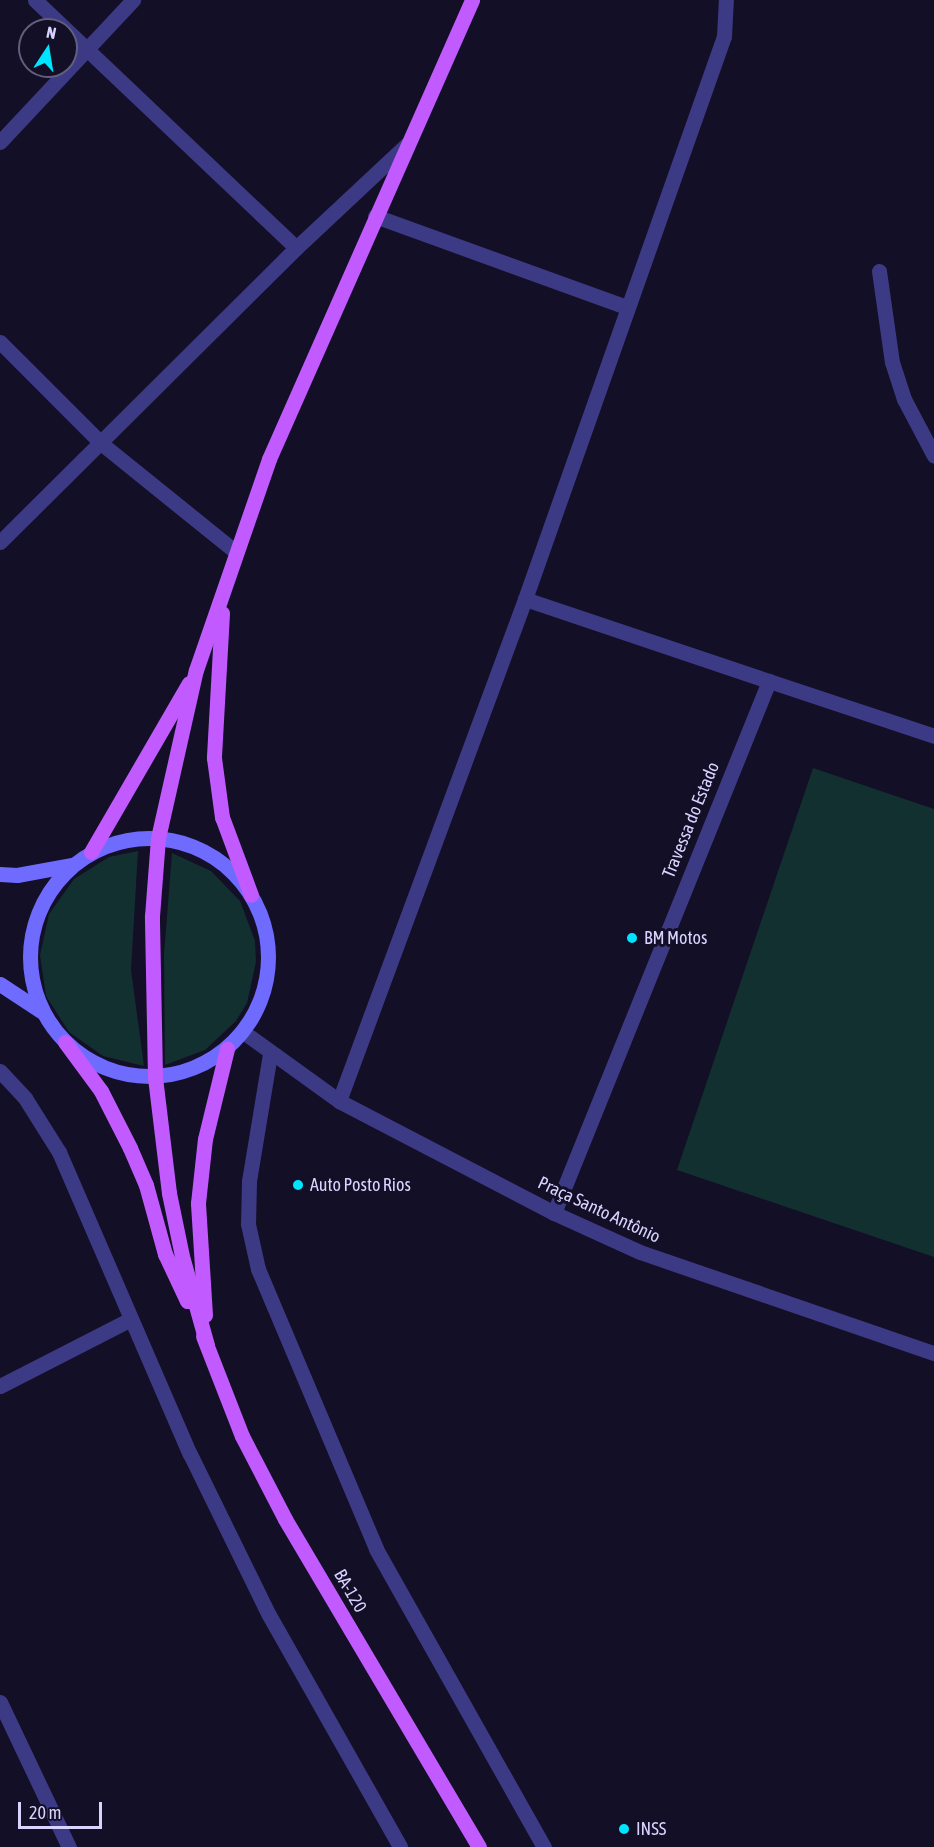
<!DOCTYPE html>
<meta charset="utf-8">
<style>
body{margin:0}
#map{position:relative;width:934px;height:1847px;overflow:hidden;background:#130f26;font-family:"Asap Condensed",sans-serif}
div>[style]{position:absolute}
.green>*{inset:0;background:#12302f}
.street>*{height:15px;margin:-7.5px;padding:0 7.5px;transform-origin:7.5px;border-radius:7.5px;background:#3d3a85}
.secondary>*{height:15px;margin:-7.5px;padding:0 7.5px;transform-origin:7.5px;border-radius:7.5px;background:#6f6bff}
.secondary>.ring{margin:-7.5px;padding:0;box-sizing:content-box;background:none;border:15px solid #6f6bff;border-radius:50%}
.primary>*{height:15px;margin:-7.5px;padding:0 7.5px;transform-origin:7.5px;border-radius:7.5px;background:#c25bff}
.dots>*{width:16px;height:16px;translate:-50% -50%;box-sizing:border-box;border:3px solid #130f26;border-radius:50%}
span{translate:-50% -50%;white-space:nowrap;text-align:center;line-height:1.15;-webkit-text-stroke:6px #130f26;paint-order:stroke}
.street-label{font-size:18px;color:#d9d4ff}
.poi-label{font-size:18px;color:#d9d4ff}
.left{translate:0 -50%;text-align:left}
.north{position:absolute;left:18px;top:18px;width:60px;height:60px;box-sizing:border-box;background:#130f26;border:2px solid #625e7d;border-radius:50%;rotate:12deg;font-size:16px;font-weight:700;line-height:24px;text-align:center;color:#d9d4ff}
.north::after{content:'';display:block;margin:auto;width:21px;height:27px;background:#00e5ff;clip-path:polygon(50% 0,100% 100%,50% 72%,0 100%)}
.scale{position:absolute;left:18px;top:1802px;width:84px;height:27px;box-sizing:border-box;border:3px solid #d9d4ff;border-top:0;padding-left:8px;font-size:18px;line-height:21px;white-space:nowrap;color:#d9d4ff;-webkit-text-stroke:4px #130f26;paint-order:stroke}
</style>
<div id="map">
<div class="green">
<i style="clip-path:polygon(813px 768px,934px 809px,934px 1257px,677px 1170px)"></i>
<i style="clip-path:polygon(138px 851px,131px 970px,144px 1066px,103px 1056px,69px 1032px,46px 996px,40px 955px,49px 914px,74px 879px,109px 857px)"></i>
<i style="clip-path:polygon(172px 853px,211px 871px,240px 901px,255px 941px,256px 962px,247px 1003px,236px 1021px,205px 1050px,165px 1065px,164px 954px)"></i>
</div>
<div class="street">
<i style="left:35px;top:0;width:360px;rotate:43.5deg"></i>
<i style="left:296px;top:248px;width:152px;rotate:-43.1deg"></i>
<i style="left:0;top:142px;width:195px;rotate:-46.9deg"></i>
<i style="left:375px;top:216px;width:267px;rotate:19.9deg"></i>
<i style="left:879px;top:271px;width:92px;rotate:81.9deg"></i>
<i style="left:892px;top:362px;width:39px;rotate:72deg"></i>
<i style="left:904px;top:399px;width:64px;rotate:62.2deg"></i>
<i style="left:0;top:342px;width:144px;rotate:45deg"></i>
<i style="left:102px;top:444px;width:172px;rotate:38.9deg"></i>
<i style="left:0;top:542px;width:417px;rotate:-44.8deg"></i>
<i style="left:525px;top:599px;width:257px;rotate:18.6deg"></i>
<i style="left:769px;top:681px;width:574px;rotate:112.01deg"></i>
<i style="left:769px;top:681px;width:174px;rotate:18.4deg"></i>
<i style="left:242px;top:1031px;width:120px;rotate:35.8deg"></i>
<i style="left:339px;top:1101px;width:242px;rotate:27.5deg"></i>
<i style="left:554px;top:1213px;width:94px;rotate:24.4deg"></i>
<i style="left:640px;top:1252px;width:311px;rotate:19deg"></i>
<i style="left:270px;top:1054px;width:129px;rotate:99.4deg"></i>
<i style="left:249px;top:1181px;width:43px;rotate:91.3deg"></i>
<i style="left:248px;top:1224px;width:46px;rotate:77.5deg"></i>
<i style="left:258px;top:1269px;width:304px;rotate:67.1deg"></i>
<i style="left:376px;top:1549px;width:342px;rotate:60.6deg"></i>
<i style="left:0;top:1071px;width:37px;rotate:47deg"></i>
<i style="left:25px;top:1098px;width:64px;rotate:57.8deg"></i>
<i style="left:59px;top:1152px;width:329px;rotate:66.6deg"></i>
<i style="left:190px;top:1454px;width:179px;rotate:63.9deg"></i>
<i style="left:269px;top:1615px;width:266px;rotate:60.5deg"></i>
<i style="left:339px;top:1101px;width:535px;rotate:-69.67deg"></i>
<i style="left:525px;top:599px;width:597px;rotate:-70.53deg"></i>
<i style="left:724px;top:36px;width:36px;rotate:-87deg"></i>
<i style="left:0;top:1386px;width:147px;rotate:-27.1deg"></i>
<i style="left:0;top:1702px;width:161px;rotate:64.6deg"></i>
</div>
<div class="secondary">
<i class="ring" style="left:30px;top:838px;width:223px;height:223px"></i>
<i style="left:0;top:874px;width:17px;rotate:3deg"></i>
<i style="left:17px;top:875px;width:56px;rotate:-10.3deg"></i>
<i style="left:0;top:984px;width:49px;rotate:33.4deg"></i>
</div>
<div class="primary">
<i style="left:222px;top:613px;width:145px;rotate:93.2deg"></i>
<i style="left:214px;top:758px;width:60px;rotate:82.3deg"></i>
<i style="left:222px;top:817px;width:83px;rotate:69.6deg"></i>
<i style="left:91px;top:852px;width:195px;rotate:-59.9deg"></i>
<i style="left:65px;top:1042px;width:61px;rotate:53.7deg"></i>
<i style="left:101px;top:1091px;width:64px;rotate:63deg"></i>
<i style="left:130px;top:1148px;width:40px;rotate:66.6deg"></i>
<i style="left:146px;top:1185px;width:72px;rotate:74.6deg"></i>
<i style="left:165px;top:1254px;width:52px;rotate:64.9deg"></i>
<i style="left:205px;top:1315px;width:112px;rotate:-93.6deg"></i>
<i style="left:198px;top:1203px;width:64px;rotate:-83.8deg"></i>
<i style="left:205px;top:1139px;width:93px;rotate:-76.3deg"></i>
<i style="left:203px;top:1336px;width:107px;rotate:68.7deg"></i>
<i style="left:242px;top:1436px;width:93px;rotate:62.6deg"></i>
<i style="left:285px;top:1519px;width:381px;rotate:59.4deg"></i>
<i style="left:207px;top:1345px;width:92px;rotate:-105.7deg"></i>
<i style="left:182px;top:1256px;width:64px;rotate:-101.7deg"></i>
<i style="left:169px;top:1193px;width:117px;rotate:-96.9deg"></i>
<i style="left:155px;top:1077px;width:161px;rotate:-91.1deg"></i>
<i style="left:152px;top:916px;width:78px;rotate:-85.6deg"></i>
<i style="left:158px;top:838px;width:172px;rotate:-77.3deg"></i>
<i style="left:196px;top:670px;width:223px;rotate:-70.9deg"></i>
<i style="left:269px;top:459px;width:502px;rotate:-66.14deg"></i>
</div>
<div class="dots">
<i style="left:632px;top:938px;background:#00e5ff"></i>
<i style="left:298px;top:1185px;background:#00e5ff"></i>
<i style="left:624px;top:1829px;background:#00e5ff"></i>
</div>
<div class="street-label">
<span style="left:691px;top:820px;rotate:-68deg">Travessa do Estado</span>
<span style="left:599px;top:1210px;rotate:25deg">Praça Santo Antônio</span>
<span style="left:350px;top:1591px;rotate:60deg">BA-120</span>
</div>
<div class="poi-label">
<span class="left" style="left:644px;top:938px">BM Motos</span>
<span class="left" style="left:310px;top:1185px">Auto Posto Rios</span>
<span class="left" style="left:636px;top:1829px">INSS</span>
</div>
<div class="north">N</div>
<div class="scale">20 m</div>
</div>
